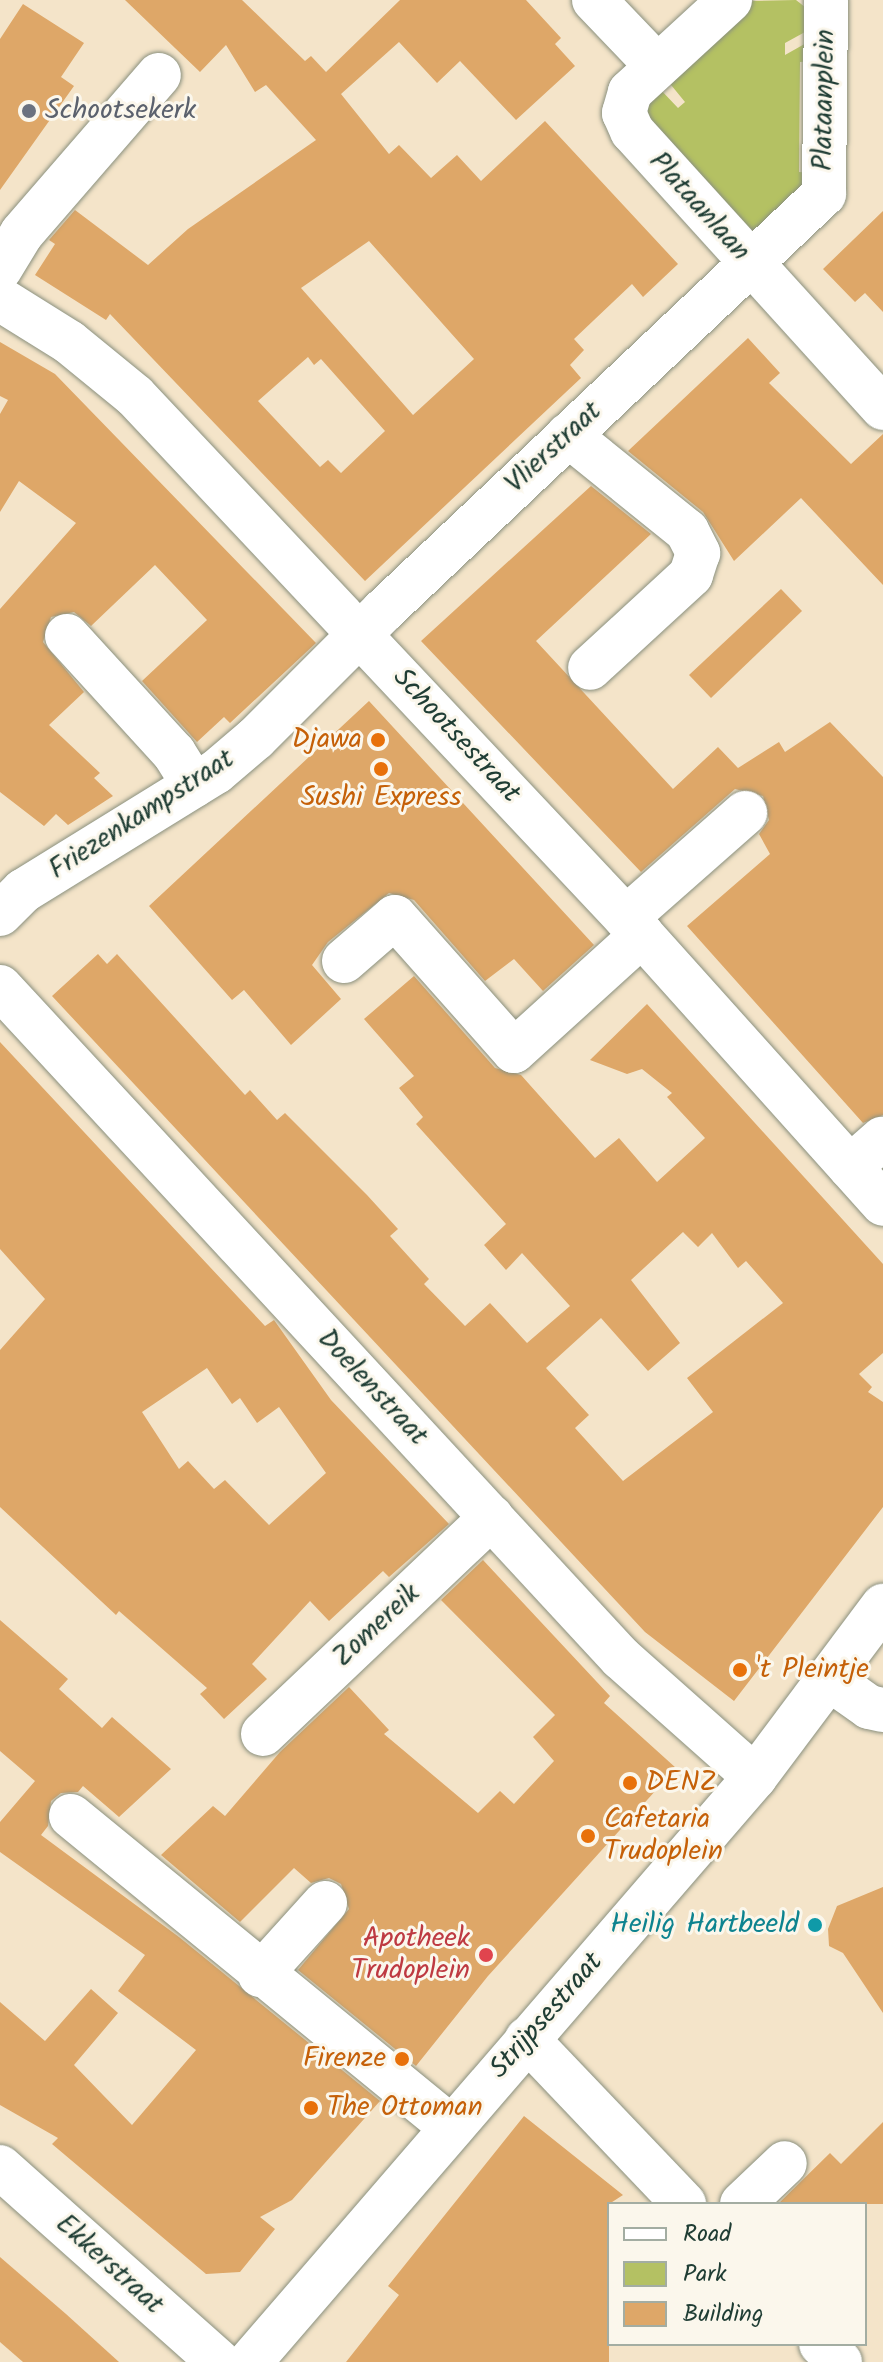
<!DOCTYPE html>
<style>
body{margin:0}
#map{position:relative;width:883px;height:2362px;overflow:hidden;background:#f4e4c9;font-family:Kalam,sans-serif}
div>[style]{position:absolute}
.green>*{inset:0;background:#b4c163}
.building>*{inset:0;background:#dea768}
.roads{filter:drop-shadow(0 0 2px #8a907e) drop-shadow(0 0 2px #8a907e)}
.minor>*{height:44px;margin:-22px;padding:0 22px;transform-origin:22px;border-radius:22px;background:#fff}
.dots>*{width:22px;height:22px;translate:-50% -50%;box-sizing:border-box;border:4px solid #fbf7ec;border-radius:50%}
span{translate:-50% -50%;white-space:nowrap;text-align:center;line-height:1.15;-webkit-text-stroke:6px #fbf7ec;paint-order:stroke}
.street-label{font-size:28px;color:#1f3d34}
.worship-label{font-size:28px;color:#5b616d}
.left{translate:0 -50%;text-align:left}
.food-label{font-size:28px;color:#c56008}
.right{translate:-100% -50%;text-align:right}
.culture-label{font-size:28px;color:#0d838f}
.health-label{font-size:28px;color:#be3a42}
.legend{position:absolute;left:607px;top:2202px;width:260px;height:144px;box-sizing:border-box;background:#fbf7ec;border:2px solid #a3ada2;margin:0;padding:10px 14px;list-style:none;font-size:24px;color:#1f3d34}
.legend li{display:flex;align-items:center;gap:16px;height:40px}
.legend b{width:40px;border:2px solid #a3ada2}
</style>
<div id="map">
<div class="green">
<i style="clip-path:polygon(796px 0,810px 11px,816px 26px,785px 43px,785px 55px,817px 37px,815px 61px,800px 62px,799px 172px,814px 173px,755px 232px,747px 229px,648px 119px,647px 109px,659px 88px,678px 108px,685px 102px,667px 80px,753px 1px)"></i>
</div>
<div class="building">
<i style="clip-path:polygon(evenodd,125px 0,242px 0,305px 61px,311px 56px,326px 72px,400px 0,526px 0,561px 38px,555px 44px,575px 66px,516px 120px,460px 61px,437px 83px,399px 42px,341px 94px,389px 154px,399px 145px,431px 178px,457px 155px,481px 181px,545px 121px,678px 264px,643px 297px,632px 284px,574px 339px,584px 350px,570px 365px,581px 378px,365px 581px,110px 314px,106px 320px,35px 275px,55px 244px,49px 240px,75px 210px,148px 265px,188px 229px,316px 140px,266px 85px,255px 92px,226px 45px,200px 72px,125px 0,369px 241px,474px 359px,413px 415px,301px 288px,369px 241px,125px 0,308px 357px,314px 365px,321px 359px,385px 431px,341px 473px,328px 460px,320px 467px,258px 401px,308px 357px)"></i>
<i style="clip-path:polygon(23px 4px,84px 43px,61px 77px,74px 86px,0 190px,0 39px)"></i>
<i style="clip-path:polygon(883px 211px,883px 312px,865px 293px,855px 302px,823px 269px)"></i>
<i style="clip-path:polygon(748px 338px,780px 373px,769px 383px,851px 464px,883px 434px,883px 585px,801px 498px,734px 561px,703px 512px,628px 451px)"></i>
<i style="clip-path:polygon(0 342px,55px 374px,316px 643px,230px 723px,224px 717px,197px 742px,142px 681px,207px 620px,155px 565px,91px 626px,74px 612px,51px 617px,43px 642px,84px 692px,49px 725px,100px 773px,94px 778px,113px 796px,68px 825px,56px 814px,44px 826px,0 792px,0 609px,76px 523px,19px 481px,0 512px,0 414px,8px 400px,0 396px)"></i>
<i style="clip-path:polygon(591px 486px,651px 534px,536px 641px,673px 789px,718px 747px,738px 768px,779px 742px,785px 752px,830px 722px,883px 777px,883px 1115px,863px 1123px,687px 926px,770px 854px,759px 834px,769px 820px,763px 796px,735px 789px,641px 872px,421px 641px)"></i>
<i style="clip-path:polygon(781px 589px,802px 611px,711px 698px,689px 675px)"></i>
<i style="clip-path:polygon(369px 701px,594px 945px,543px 991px,514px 959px,485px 981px,414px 900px,389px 893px,328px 942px,312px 965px,341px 999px,291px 1045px,244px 990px,232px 1000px,149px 906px)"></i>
<i style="clip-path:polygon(evenodd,98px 954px,107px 964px,117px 954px,245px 1095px,250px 1090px,277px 1120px,285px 1113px,367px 1195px,398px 1229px,390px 1236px,429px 1279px,424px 1284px,465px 1326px,490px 1303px,527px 1343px,570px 1306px,522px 1253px,506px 1270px,484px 1245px,506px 1224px,416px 1124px,423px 1117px,399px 1088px,414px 1076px,364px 1019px,414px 976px,495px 1068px,521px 1075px,595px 1158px,619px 1138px,657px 1182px,705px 1138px,667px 1097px,672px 1093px,642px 1069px,627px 1074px,590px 1060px,647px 1004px,883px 1264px,883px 1353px,859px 1374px,872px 1387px,868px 1392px,883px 1402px,883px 1507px,734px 1701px,645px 1632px,52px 996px,98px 954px,683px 1232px,698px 1247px,712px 1233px,738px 1268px,746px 1261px,783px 1303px,687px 1378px,713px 1412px,623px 1481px,575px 1428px,589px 1415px,546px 1368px,601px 1318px,648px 1371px,680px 1343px,631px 1280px,683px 1232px)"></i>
<i style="clip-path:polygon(evenodd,0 1042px,265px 1326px,274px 1320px,331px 1400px,449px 1524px,389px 1577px,383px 1571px,329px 1621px,310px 1601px,252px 1664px,267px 1679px,224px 1719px,200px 1694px,207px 1688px,119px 1611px,116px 1615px,0 1507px,0 1350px,45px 1299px,0 1249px,0 1042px,207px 1368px,232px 1404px,240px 1398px,257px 1423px,279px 1407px,326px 1473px,269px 1525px,225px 1480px,214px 1489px,188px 1461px,179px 1469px,142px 1412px,207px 1368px)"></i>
<i style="clip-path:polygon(483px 1560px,610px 1696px,604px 1703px,676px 1768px,488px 1976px,416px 2066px,298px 1970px,349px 1909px,341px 1884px,329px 1878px,311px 1883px,294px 1868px,240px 1922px,161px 1855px,213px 1806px,225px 1816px,280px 1752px,349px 1687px,389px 1730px,384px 1734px,478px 1813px,500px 1791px,514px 1804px,554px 1761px,533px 1737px,555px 1715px,441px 1600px)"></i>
<i style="clip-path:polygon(0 1620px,68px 1679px,59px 1689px,102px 1728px,112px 1717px,171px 1769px,119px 1817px,83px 1786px,78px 1792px,61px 1793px,51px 1801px,48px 1826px,41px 1835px,179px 1937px,380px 2101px,292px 2200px,260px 2217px,275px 2229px,240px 2272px,206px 2274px,52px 2144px,58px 2138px,0 2105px,0 2002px,45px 2041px,91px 1989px,118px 2013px,74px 2065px,132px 2125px,196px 2050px,118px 1991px,145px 1955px,0 1852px,0 1822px,35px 1781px,0 1751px)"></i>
<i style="clip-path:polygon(883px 1887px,883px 2013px,843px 1953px,829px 1946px,828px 1929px,837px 1906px)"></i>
<i style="clip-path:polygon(524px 2116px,623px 2195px,609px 2204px,609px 2362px,346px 2362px,399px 2295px,388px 2286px)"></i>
<i style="clip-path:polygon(883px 2122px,883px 2204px,778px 2204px,830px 2153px,841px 2164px)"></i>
<i style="clip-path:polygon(0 2257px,66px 2314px,119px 2362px,23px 2362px,0 2342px)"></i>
</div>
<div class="roads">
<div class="minor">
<i style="left:594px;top:0;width:91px;rotate:46.3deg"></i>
<i style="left:730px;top:0;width:136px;rotate:137.4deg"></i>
<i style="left:630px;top:92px;width:22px;rotate:106deg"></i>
<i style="left:624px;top:113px;width:20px;rotate:66deg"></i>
<i style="left:632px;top:131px;width:374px;rotate:47.8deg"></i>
<i style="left:0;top:269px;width:42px;rotate:-58.6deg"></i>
<i style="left:22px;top:233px;width:209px;rotate:-49.1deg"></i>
<i style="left:0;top:299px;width:81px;rotate:31.9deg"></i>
<i style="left:69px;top:342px;width:85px;rotate:39.3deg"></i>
<i style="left:135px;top:396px;width:740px;rotate:46.75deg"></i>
<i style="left:642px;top:935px;width:361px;rotate:48.1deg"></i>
<i style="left:568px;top:435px;width:153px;rotate:38.9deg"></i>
<i style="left:687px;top:531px;width:25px;rotate:63deg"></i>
<i style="left:698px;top:553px;width:23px;rotate:108deg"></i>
<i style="left:691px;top:575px;width:137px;rotate:137.4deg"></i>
<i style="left:67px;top:636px;width:159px;rotate:47.6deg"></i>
<i style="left:174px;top:753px;width:38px;rotate:58deg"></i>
<i style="left:0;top:914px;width:33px;rotate:-45deg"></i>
<i style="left:23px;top:891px;width:227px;rotate:-31.7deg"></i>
<i style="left:216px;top:772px;width:52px;rotate:-40.4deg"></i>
<i style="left:256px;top:738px;width:180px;rotate:-45deg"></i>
<i style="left:383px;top:611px;width:607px;rotate:-43.4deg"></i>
<i style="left:824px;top:194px;width:194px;rotate:-89.4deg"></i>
<i style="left:626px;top:918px;width:159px;rotate:-41.4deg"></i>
<i style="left:344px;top:961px;width:67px;rotate:-40.8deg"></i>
<i style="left:395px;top:917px;width:179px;rotate:48.4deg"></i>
<i style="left:514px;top:1051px;width:173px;rotate:-42.2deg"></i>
<i style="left:0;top:987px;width:914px;rotate:47.22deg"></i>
<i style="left:621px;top:1658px;width:179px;rotate:41.6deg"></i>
<i style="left:850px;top:1167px;width:43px;rotate:-41.2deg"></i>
<i style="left:828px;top:1678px;width:50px;rotate:35.3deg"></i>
<i style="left:869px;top:1707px;width:14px;rotate:12deg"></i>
<i style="left:263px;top:1734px;width:315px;rotate:-43.5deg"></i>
<i style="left:71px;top:1816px;width:491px;rotate:39.3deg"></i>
<i style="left:260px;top:1975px;width:97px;rotate:-47.9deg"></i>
<i style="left:527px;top:2039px;width:228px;rotate:46.4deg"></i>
<i style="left:0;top:2167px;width:293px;rotate:41.7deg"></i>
<i style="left:742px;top:2204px;width:59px;rotate:-43.6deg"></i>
<i style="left:821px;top:2344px;width:26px;rotate:43deg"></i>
<i style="left:250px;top:2362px;width:773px;rotate:-49.2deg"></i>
<i style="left:755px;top:1777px;width:214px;rotate:-53.2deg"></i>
</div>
</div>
<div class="dots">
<i style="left:29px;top:111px;background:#6b7280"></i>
<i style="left:378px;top:740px;background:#e8710a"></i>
<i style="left:381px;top:769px;background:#e8710a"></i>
<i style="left:740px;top:1670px;background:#e8710a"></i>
<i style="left:630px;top:1783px;background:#e8710a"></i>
<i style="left:588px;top:1836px;background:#e8710a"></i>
<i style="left:815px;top:1925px;background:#0f9aa8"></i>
<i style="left:486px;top:1955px;background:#e0444e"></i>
<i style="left:402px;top:2059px;background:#e8710a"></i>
<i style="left:311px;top:2108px;background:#e8710a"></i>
</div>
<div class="street-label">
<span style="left:825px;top:100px;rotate:-89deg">Plataanplein</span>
<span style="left:699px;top:207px;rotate:48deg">Plataanlaan</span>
<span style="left:554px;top:448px;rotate:-43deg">Vlierstraat</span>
<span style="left:456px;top:736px;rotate:47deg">Schootsestraat</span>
<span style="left:142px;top:815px;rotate:-33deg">Friezenkampstraat</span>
<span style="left:372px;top:1388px;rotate:47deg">Doelenstraat</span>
<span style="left:377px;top:1626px;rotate:-43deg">Zomereik</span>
<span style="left:547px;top:2016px;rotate:-49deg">Strijpsestraat</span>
<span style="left:109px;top:2265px;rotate:42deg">Ekkerstraat</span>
</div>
<div class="worship-label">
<span class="left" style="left:45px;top:111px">Schootsekerk</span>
</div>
<div class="food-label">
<span class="right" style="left:362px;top:740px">Djawa</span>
<span style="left:381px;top:798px">Sushi Express</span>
<span class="left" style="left:756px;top:1670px">'t Pleintje</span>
<span class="left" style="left:646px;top:1783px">DENZ</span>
<span class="left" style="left:604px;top:1836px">Cafetaria<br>Trudoplein</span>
<span class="right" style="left:386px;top:2059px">Firenze</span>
<span class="left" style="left:327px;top:2108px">The Ottoman</span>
</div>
<div class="culture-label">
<span class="right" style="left:799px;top:1925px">Heilig Hartbeeld</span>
</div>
<div class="health-label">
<span class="right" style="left:470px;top:1955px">Apotheek<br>Trudoplein</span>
</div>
<ul class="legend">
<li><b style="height:10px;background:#fff"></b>Road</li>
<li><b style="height:22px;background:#b4c163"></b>Park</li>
<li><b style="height:22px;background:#dea768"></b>Building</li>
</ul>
</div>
